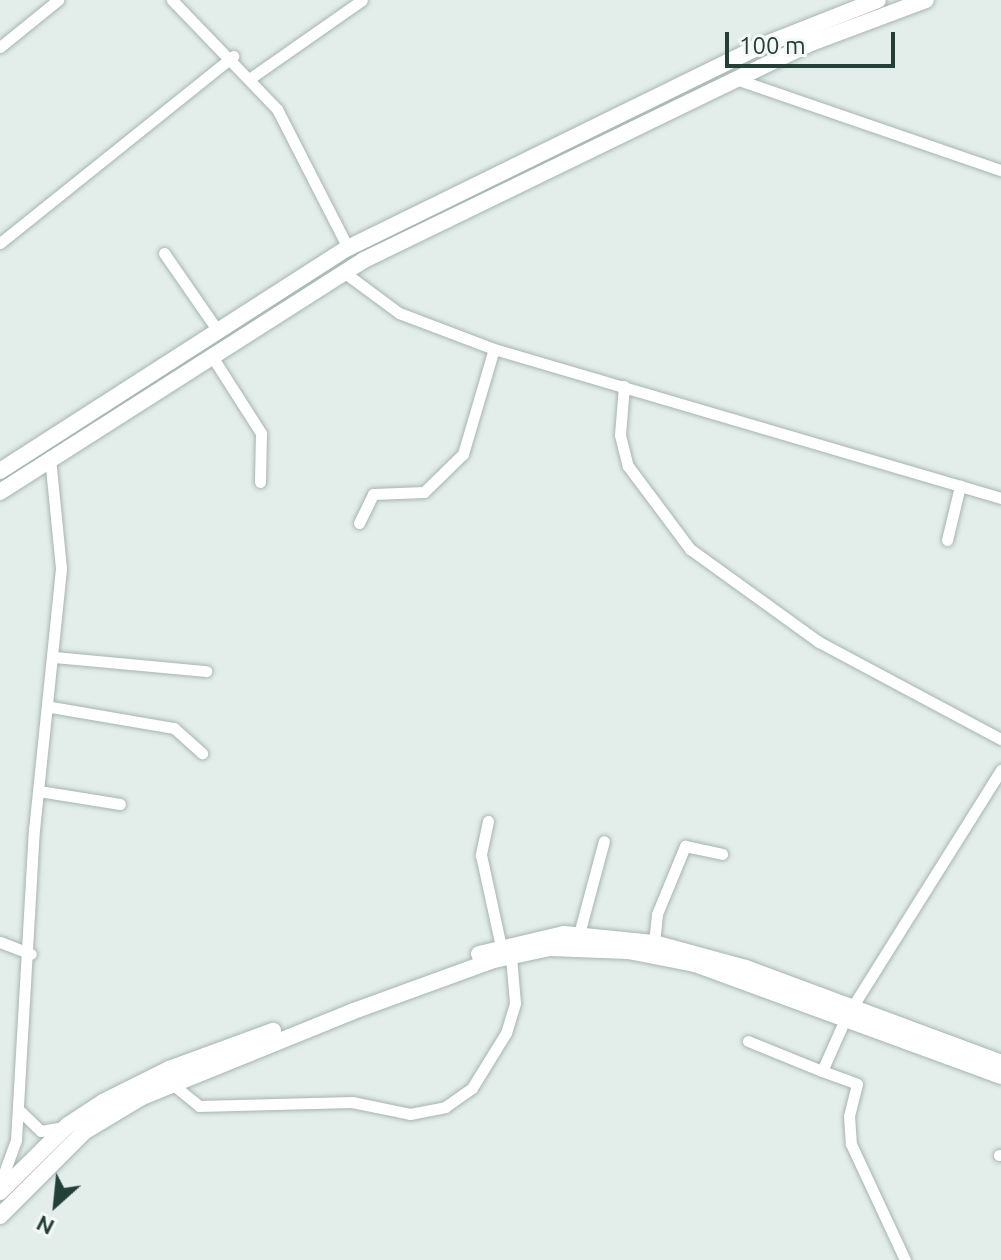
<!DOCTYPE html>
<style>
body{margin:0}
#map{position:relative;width:1001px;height:1260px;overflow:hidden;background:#e3ede9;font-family:Ubuntu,sans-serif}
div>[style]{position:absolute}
.roads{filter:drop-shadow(0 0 2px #a5b5b0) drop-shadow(0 0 2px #a5b5b0)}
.minor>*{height:11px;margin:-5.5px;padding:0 5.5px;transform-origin:5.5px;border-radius:5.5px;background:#fff}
.secondary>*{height:16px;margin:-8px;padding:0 8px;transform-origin:8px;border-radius:8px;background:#fff}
span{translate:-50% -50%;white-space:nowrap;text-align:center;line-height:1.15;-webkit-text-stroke:6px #f4f9f7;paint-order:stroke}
.north{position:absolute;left:16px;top:1164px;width:80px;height:80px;-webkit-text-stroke:6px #f4f9f7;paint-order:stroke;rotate:207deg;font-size:22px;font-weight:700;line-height:32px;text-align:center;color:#223f38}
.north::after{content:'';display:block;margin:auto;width:28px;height:36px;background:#223f38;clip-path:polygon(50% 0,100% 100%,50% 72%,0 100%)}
.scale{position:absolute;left:725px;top:32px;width:170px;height:36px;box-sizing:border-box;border:4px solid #223f38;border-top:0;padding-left:10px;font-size:24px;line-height:28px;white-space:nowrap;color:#223f38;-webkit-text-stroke:6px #f4f9f7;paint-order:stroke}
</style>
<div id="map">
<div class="roads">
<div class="minor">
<i style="left:172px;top:0;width:151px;rotate:46.1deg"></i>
<i style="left:277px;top:109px;width:156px;rotate:62.9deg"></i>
<i style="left:0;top:47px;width:75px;rotate:-39deg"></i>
<i style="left:252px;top:77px;width:134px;rotate:-35deg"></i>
<i style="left:736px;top:79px;width:280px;rotate:19deg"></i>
<i style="left:0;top:243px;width:299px;rotate:-38.7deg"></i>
<i style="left:164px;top:253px;width:95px;rotate:55.3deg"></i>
<i style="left:345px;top:273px;width:67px;rotate:36.5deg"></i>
<i style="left:399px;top:313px;width:102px;rotate:20.8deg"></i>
<i style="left:494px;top:349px;width:528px;rotate:16.38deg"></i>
<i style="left:213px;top:358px;width:89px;rotate:57.4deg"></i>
<i style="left:261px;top:433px;width:49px;rotate:91.2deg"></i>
<i style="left:624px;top:386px;width:49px;rotate:94.7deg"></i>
<i style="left:620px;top:435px;width:32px;rotate:76deg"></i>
<i style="left:628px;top:466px;width:104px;rotate:53.2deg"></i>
<i style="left:690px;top:549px;width:159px;rotate:35.8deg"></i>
<i style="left:819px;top:642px;width:206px;rotate:28.1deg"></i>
<i style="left:359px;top:523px;width:32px;rotate:-64deg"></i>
<i style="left:373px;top:494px;width:51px;rotate:-2.2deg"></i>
<i style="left:424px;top:492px;width:54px;rotate:-44.3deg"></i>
<i style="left:463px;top:454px;width:109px;rotate:-73.6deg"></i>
<i style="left:947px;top:540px;width:56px;rotate:-76.5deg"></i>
<i style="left:54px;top:657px;width:153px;rotate:5.3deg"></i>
<i style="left:51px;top:707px;width:125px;rotate:9.7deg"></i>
<i style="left:174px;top:728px;width:38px;rotate:42deg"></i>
<i style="left:39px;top:791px;width:82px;rotate:9.1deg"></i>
<i style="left:488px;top:821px;width:35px;rotate:102deg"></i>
<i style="left:481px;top:855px;width:94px;rotate:77.7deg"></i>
<i style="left:579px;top:934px;width:96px;rotate:-75deg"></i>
<i style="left:0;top:942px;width:33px;rotate:21deg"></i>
<i style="left:654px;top:943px;width:29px;rotate:-84deg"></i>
<i style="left:657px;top:914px;width:74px;rotate:-67.6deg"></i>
<i style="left:685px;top:846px;width:38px;rotate:12deg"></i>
<i style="left:748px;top:1041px;width:80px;rotate:22.1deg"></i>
<i style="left:822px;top:1071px;width:59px;rotate:-66deg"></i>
<i style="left:846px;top:1017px;width:292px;rotate:-57.9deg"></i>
<i style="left:822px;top:1071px;width:37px;rotate:20deg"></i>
<i style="left:857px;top:1084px;width:33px;rotate:104deg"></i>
<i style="left:849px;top:1116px;width:28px;rotate:86deg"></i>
<i style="left:851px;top:1144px;width:128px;rotate:65deg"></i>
<i style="left:171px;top:1083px;width:36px;rotate:39deg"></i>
<i style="left:199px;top:1106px;width:153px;rotate:-1.5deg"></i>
<i style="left:352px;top:1102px;width:59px;rotate:11.7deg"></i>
<i style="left:410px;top:1114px;width:36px;rotate:-11deg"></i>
<i style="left:445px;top:1107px;width:33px;rotate:-35deg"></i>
<i style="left:472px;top:1088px;width:65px;rotate:-58.3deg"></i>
<i style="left:506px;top:1033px;width:31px;rotate:-73deg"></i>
<i style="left:515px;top:1003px;width:47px;rotate:-94.9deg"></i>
<i style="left:19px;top:1110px;width:30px;rotate:44deg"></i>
<i style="left:41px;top:1131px;width:23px;rotate:-10deg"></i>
<i style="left:999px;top:1155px;width:2px"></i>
<i style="left:0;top:1184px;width:47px;rotate:-70deg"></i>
<i style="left:16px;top:1140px;width:311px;rotate:-86.7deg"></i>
<i style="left:34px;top:830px;width:263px;rotate:-84.1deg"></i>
<i style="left:61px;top:568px;width:112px;rotate:-95.7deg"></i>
</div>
<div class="secondary">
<i style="left:0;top:471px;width:413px;rotate:-32.7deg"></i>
<i style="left:348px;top:248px;width:454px;rotate:-26.1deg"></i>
<i style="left:756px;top:48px;width:131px;rotate:-21.5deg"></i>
<i style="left:0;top:492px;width:432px;rotate:-32.5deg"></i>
<i style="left:364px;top:260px;width:492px;rotate:-25.9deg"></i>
<i style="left:806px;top:45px;width:128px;rotate:-20.6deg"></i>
<i style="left:479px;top:954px;width:87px;rotate:-13.2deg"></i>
<i style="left:564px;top:934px;width:90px;rotate:5.7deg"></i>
<i style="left:654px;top:943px;width:95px;rotate:15.2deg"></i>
<i style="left:746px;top:968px;width:272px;rotate:20.4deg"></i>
<i style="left:0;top:1192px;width:95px;rotate:-44.6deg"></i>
<i style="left:68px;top:1125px;width:42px;rotate:-33.3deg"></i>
<i style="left:103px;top:1102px;width:74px;rotate:-26.6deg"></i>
<i style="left:169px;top:1069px;width:111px;rotate:-20.1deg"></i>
<i style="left:0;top:1216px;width:119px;rotate:-45deg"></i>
<i style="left:84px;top:1132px;width:68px;rotate:-31.1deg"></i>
<i style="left:142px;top:1097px;width:226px;rotate:-22.1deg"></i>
<i style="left:351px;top:1012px;width:152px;rotate:-20deg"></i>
<i style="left:494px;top:960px;width:57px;rotate:-12.1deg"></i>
<i style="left:550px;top:948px;width:78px;rotate:2.2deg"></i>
<i style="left:628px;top:951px;width:68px;rotate:11deg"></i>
<i style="left:695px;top:964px;width:326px;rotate:20.1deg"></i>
</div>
</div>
<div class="north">N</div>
<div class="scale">100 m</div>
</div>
